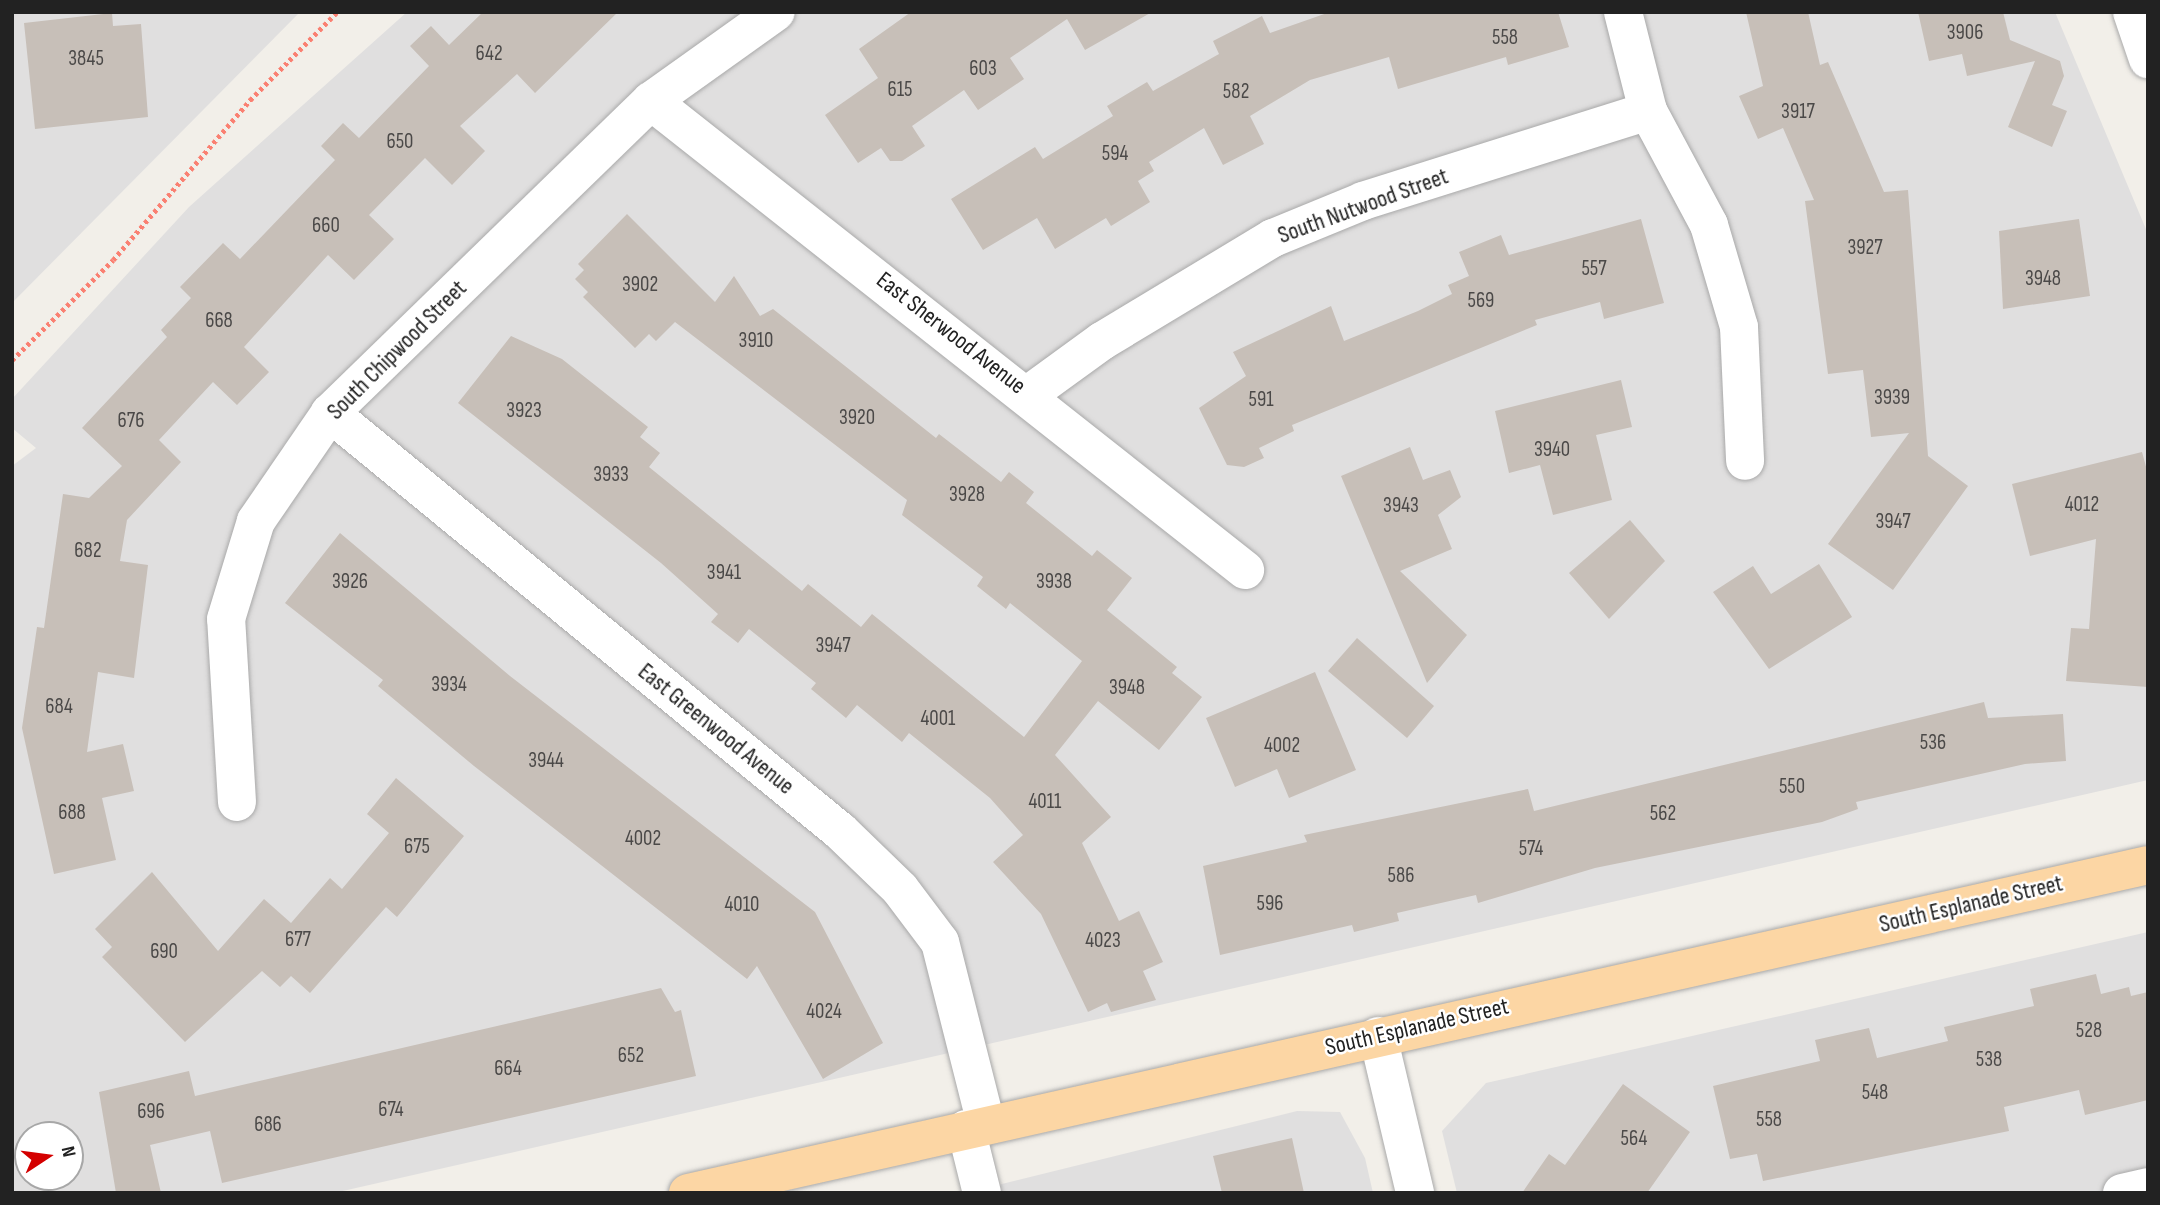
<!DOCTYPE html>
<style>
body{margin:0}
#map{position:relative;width:2160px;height:1205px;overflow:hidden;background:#f2efe9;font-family:"Sofia Sans Condensed",sans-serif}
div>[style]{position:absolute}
.residential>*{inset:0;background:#e0dfdf}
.building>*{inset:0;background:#c7bfb8}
.path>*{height:4.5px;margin-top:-2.25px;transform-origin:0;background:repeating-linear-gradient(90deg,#fa8072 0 3.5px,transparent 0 7px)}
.roads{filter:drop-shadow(0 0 2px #a9a9a9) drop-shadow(0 0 2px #a9a9a9)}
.minor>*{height:38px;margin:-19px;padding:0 19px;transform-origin:19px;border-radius:19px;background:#fff}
.major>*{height:38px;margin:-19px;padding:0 19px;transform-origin:19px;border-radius:19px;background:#fcd6a4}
span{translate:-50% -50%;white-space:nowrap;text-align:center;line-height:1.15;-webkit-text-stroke:5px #fff;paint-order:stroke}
.number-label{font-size:21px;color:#4b4948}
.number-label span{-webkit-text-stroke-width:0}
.street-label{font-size:24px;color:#222}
.frame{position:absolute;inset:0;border:14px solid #222;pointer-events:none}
.north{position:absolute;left:14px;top:1121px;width:70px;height:70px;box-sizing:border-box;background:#fff;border:2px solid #a7a7a7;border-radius:50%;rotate:77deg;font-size:19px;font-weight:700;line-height:28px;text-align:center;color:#222}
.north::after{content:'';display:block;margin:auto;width:24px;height:32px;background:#d40000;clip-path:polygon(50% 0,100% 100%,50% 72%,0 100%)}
</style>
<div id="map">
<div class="residential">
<i style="clip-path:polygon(12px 12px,300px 12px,12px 303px)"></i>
<i style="clip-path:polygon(evenodd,407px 12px,2055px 12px,2148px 234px,2148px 780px,334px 1193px,12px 1193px,12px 466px,36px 448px,12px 428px,12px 399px,189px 207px,407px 12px,28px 1135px,70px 1135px,70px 1177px,28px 1177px,28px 1135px)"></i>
<i style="clip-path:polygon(2148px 932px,2148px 1193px,1457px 1193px,1442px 1131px,1486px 1083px)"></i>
<i style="clip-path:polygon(1297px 1111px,1340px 1112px,1365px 1158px,1373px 1193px,965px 1193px)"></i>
</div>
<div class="building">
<i style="clip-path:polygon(483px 12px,618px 12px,535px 93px,517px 74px,460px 126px,485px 151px,452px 185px,425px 158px,369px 215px,394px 239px,354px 280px,328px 255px,244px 347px,269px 372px,237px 405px,213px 382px,159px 440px,181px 462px,127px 520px,120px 561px,148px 565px,134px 678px,98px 672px,87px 752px,123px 744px,134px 791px,102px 798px,116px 860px,54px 874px,22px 728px,37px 627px,44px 628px,63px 494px,89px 498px,122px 466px,82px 428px,167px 337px,161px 330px,191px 298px,180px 287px,223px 243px,240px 259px,335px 160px,321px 146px,343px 123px,359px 138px,429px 66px,410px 46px,431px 26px,449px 45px)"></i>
<i style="clip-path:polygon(911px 12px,1152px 12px,1085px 50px,1067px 19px,1010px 58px,1024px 79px,978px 110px,964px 90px,912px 126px,925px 146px,902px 161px,890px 161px,881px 148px,858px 163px,825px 115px,878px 78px,859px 49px)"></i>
<i style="clip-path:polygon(1330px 12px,1558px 12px,1569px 47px,1508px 65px,1506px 57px,1398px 89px,1389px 57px,1310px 80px,1250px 116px,1264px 144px,1223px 165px,1204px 128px,1149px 162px,1154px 171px,1138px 181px,1150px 202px,1111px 226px,1106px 218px,1055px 249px,1037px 218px,983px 250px,951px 199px,1035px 147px,1043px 159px,1113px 116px,1107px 106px,1147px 82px,1153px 91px,1219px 54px,1213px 41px,1262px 16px,1270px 33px)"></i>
<i style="clip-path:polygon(1746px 12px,1808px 12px,1820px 65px,1828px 62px,1884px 192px,1908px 190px,1928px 456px,1968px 486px,1893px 590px,1828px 544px,1909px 433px,1871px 437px,1863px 370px,1828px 374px,1805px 201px,1814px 200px,1783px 128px,1758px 139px,1739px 96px,1763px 86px)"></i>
<i style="clip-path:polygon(1918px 12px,2003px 12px,2010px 40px,2060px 61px,2064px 76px,2052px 105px,2067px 111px,2052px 147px,2008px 127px,2035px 61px,1967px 76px,1962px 54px,1929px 61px)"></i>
<i style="clip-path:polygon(112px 13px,113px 26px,141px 24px,148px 117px,35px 129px,24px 23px)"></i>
<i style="clip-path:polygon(627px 214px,715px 302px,734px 276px,760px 316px,773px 309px,936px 438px,939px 434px,1001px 482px,1009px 472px,1034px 492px,1026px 503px,1092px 556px,1097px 550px,1132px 578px,1107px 610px,1177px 667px,1172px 673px,1202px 697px,1159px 750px,1098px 701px,1055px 755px,1111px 817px,1082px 843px,1119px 921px,1139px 911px,1163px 962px,1143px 971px,1156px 1000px,1111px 1012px,1107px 1003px,1088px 1012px,1041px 914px,993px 862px,1023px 835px,990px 798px,909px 733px,902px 742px,857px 705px,846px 718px,811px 689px,816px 683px,749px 629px,738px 643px,711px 622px,718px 614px,661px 563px,458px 403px,511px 336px,562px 359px,648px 427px,640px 437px,660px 453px,649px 467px,802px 591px,808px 584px,861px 627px,872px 614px,1024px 737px,1082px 661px,1010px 603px,1006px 609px,977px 586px,983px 577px,902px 515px,907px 500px,675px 322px,656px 341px,649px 334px,635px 348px,583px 297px,588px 292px,575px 279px,584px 270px,578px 264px)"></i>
<i style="clip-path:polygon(1641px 219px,1664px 303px,1604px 319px,1600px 302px,1535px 320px,1537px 325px,1292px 425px,1294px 431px,1259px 448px,1264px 458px,1244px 467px,1227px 465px,1199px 408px,1246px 376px,1233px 352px,1331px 306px,1344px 341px,1418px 311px,1452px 294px,1448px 285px,1469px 276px,1459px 252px,1501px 235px,1509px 255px)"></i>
<i style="clip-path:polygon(2079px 219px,2090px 296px,2003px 309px,1999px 231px)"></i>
<i style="clip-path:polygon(1621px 380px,1632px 427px,1596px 435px,1612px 500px,1553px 515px,1540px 465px,1509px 473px,1495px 411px)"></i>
<i style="clip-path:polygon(1410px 447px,1423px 480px,1450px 470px,1461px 497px,1438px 515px,1452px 549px,1400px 571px,1467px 635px,1427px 683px,1341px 476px)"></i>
<i style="clip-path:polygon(2142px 452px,2148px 474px,2148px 687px,2066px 681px,2071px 628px,2089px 629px,2096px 539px,2030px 556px,2012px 484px)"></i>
<i style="clip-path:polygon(1630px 520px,1665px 561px,1609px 619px,1569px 573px)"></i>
<i style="clip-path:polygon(340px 533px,510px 676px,815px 912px,883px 1043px,823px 1079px,757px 966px,747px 979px,474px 766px,378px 686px,383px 680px,285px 603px)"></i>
<i style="clip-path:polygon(1819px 564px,1852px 617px,1769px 669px,1713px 592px,1753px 566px,1771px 594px)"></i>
<i style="clip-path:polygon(1357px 638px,1434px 706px,1407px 738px,1328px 671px)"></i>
<i style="clip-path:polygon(1315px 672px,1356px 770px,1289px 798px,1277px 769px,1235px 787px,1206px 718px)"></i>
<i style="clip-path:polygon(1984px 702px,1988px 718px,2063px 714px,2066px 761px,2025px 764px,1856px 802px,1858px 809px,1822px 822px,1595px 868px,1478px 903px,1476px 895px,1397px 913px,1399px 921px,1354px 932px,1352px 925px,1220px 955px,1203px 866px,1307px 842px,1304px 835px,1528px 789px,1534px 811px)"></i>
<i style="clip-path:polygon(396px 778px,464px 836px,397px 917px,386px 907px,310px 993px,291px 976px,280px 987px,262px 971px,185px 1042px,102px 957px,112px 947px,95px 929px,152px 872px,218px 951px,264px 899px,291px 923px,330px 878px,342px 889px,389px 833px,367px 814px)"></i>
<i style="clip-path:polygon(2096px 974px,2101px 994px,2129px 987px,2131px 996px,2148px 992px,2148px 1100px,2085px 1115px,2079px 1090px,2004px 1107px,2009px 1131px,1763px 1181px,1757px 1154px,1730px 1159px,1713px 1086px,1820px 1061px,1815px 1040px,1869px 1028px,1877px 1058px,1948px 1041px,1944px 1027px,2034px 1006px,2030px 989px)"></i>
<i style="clip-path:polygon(661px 988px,675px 1012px,681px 1010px,696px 1076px,222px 1183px,210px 1131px,150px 1145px,161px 1193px,116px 1193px,99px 1092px,189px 1071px,195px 1096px)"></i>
<i style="clip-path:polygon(1623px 1084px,1690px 1132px,1647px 1193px,1522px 1193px,1549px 1154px,1565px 1165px)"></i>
<i style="clip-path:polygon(1292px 1138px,1304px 1193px,1222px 1193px,1213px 1156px)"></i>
</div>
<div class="path">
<i style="left:12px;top:360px;width:142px;rotate:-44.7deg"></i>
<i style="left:113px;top:260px;width:211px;rotate:-49.4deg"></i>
<i style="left:250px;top:100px;width:124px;rotate:-45.3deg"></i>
</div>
<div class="roads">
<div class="minor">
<i style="left:1623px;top:12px;width:102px;rotate:75.8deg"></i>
<i style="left:1648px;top:111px;width:129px;rotate:61.8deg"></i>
<i style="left:1709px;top:225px;width:106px;rotate:73.6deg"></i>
<i style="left:1739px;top:327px;width:134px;rotate:87.4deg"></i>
<i style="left:2132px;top:12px;width:50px;rotate:71.2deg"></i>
<i style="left:651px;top:101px;width:757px;rotate:38.29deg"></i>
<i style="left:1029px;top:394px;width:90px;rotate:-36deg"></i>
<i style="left:1102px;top:341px;width:200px;rotate:-31.1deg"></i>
<i style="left:1273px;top:238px;width:97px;rotate:-22.3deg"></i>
<i style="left:1363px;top:201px;width:299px;rotate:-17.5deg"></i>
<i style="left:330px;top:413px;width:659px;rotate:39.34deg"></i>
<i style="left:840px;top:831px;width:83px;rotate:44deg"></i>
<i style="left:900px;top:889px;width:66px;rotate:53deg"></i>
<i style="left:940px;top:942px;width:188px;rotate:75.8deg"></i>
<i style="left:237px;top:802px;width:183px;rotate:-93.4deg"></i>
<i style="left:226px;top:619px;width:102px;rotate:-73deg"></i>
<i style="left:256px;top:521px;width:131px;rotate:-55.6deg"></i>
<i style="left:330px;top:413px;width:448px;rotate:-44.2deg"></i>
<i style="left:651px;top:101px;width:153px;rotate:-35.5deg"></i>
<i style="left:1378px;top:1036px;width:161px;rotate:76.7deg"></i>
<i style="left:966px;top:1129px;width:66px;rotate:76deg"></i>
<i style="left:2122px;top:1193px;width:27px;rotate:-13deg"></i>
</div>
<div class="major">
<i style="left:688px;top:1193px;width:1496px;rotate:-12.66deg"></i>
</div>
</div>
<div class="number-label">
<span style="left:1965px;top:33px">3906</span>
<span style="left:1505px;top:38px">558</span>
<span style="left:489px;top:54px">642</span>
<span style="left:86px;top:59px">3845</span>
<span style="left:983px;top:69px">603</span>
<span style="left:900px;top:90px">615</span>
<span style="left:1236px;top:92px">582</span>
<span style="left:1798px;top:112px">3917</span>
<span style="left:400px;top:142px">650</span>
<span style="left:1115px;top:154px">594</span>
<span style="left:326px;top:226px">660</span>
<span style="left:1865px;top:248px">3927</span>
<span style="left:1594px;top:269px">557</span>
<span style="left:2043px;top:279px">3948</span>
<span style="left:640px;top:285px">3902</span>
<span style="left:1481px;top:301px">569</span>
<span style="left:219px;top:321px">668</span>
<span style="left:756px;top:341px">3910</span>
<span style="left:1892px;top:398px">3939</span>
<span style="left:1261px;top:400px">591</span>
<span style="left:524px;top:411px">3923</span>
<span style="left:857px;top:418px">3920</span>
<span style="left:131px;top:421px">676</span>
<span style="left:1552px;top:450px">3940</span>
<span style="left:611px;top:475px">3933</span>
<span style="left:967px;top:495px">3928</span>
<span style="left:2082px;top:505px">4012</span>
<span style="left:1401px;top:506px">3943</span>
<span style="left:1893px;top:522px">3947</span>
<span style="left:88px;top:551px">682</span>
<span style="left:724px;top:573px">3941</span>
<span style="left:350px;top:582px">3926</span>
<span style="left:1054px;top:582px">3938</span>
<span style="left:833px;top:646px">3947</span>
<span style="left:449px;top:685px">3934</span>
<span style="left:1127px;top:688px">3948</span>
<span style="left:59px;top:707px">684</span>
<span style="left:938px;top:719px">4001</span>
<span style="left:1933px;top:743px">536</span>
<span style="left:1282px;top:746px">4002</span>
<span style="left:546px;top:761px">3944</span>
<span style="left:1792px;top:787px">550</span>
<span style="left:1045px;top:802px">4011</span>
<span style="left:72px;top:813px">688</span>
<span style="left:1663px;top:814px">562</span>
<span style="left:643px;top:839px">4002</span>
<span style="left:417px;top:847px">675</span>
<span style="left:1531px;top:849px">574</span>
<span style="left:1401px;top:876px">586</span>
<span style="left:1270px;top:904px">596</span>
<span style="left:742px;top:905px">4010</span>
<span style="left:298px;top:940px">677</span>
<span style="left:1103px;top:941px">4023</span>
<span style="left:164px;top:952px">690</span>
<span style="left:824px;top:1012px">4024</span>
<span style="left:2089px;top:1031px">528</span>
<span style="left:631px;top:1056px">652</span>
<span style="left:1989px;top:1060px">538</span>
<span style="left:508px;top:1069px">664</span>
<span style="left:1875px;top:1093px">548</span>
<span style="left:391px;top:1110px">674</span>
<span style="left:151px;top:1112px">696</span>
<span style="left:1769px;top:1120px">558</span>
<span style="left:268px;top:1125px">686</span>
<span style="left:1634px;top:1139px">564</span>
</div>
<div class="street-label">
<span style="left:1363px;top:206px;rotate:-20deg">South Nutwood Street</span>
<span style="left:951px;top:333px;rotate:38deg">East Sherwood Avenue</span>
<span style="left:397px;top:350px;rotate:-45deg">South Chipwood Street</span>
<span style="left:716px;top:729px;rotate:39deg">East Greenwood Avenue</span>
<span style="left:1971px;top:904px;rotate:-13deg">South Esplanade Street</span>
<span style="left:1417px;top:1027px;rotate:-13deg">South Esplanade Street</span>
</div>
<div class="frame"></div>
<div class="north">N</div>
</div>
